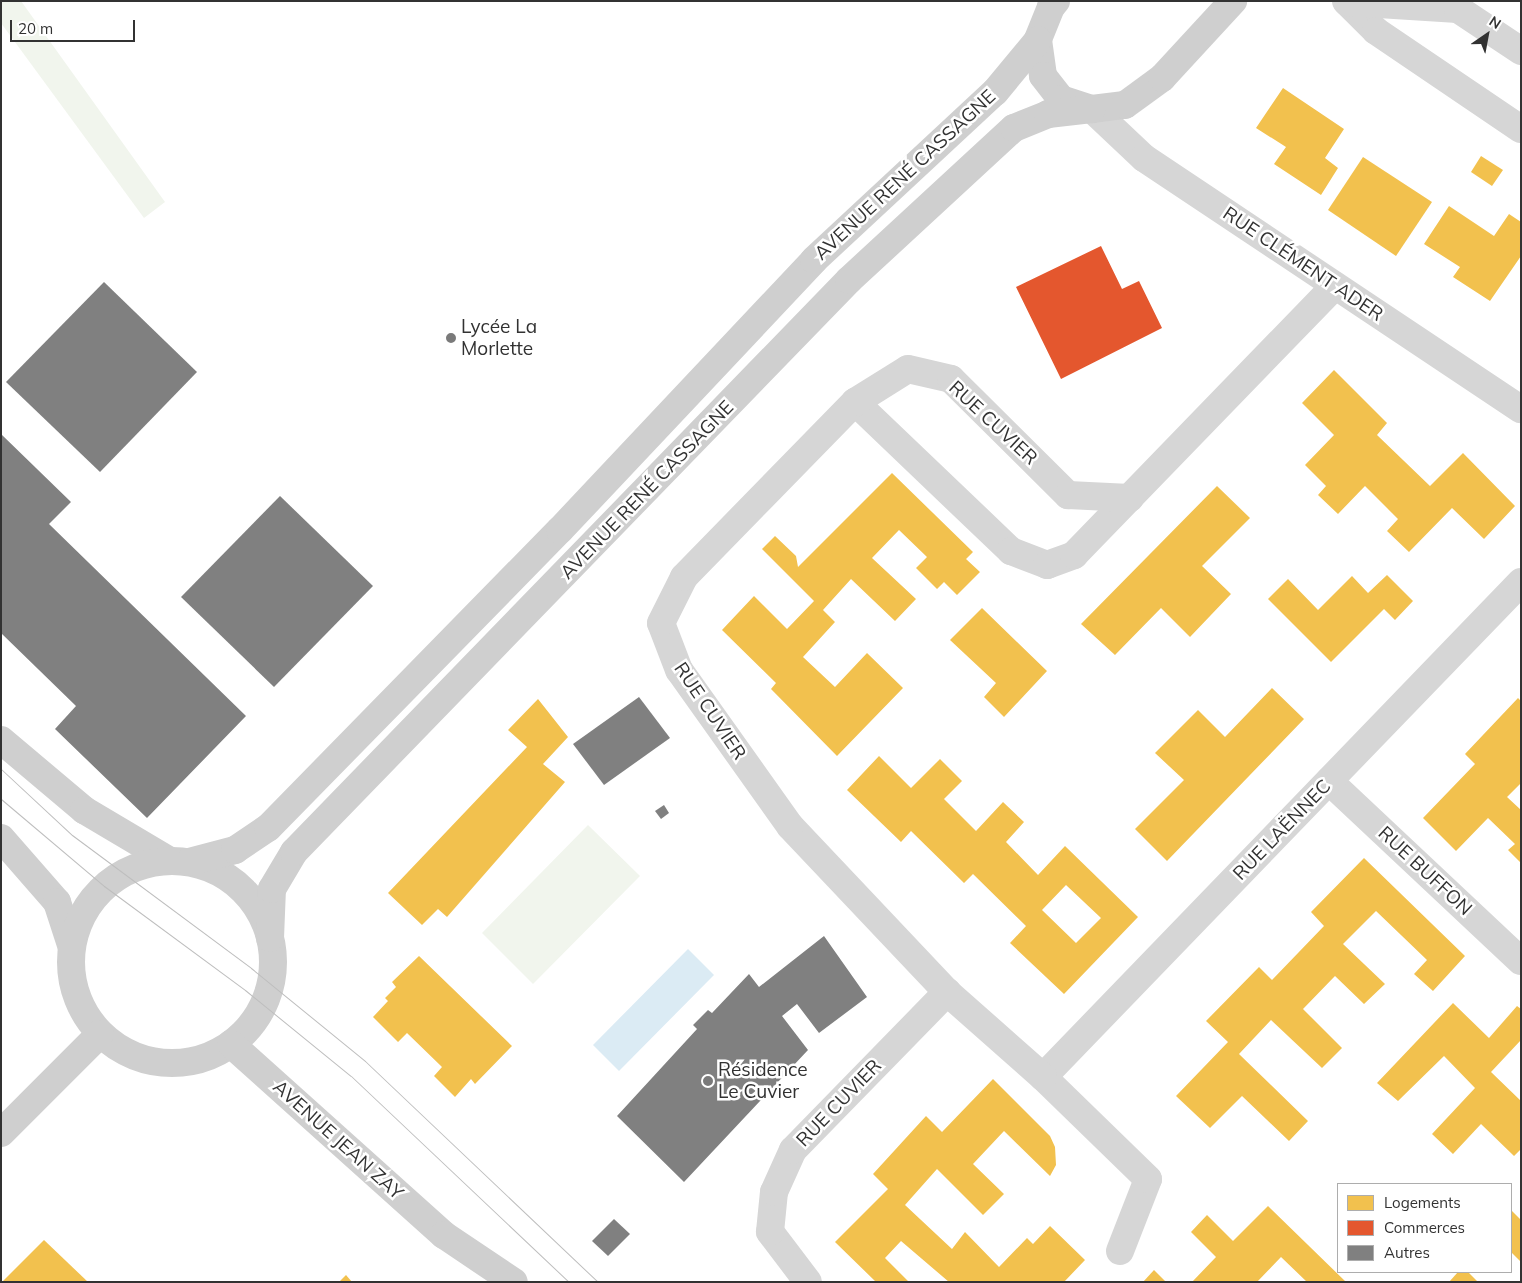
<!DOCTYPE html>
<meta charset="utf-8">
<style>
body{margin:0}
#map{position:relative;width:1522px;height:1283px;overflow:hidden;background:#fff;font-family:Mulish,sans-serif}
div>[style]{position:absolute}
.green>*{inset:0;background:#f1f5ed}
.water>*{inset:0;background:#dbebf4}
.homes>*{inset:0;background:#f2c14e}
.shops>*{inset:0;background:#e4572e}
.building>*{inset:0;background:#808080}
.street>*{height:28px;margin:-14px;padding:0 14px;transform-origin:14px;border-radius:14px;background:#d6d6d6}
.secondary>*{height:28px;margin:-14px;padding:0 14px;transform-origin:14px;border-radius:14px;background:#cfcfcf}
.secondary>.ring{margin:-14px;padding:0;box-sizing:content-box;background:none;border:28px solid #cfcfcf;border-radius:50%}
.tram>*{height:1px;margin:-0.5px;padding:0 0.5px;transform-origin:0.5px;border-radius:0.5px;background:#bebebe}
.dots>*{width:14px;height:14px;translate:-50% -50%;box-sizing:border-box;border:2px solid #fff;border-radius:50%}
span{translate:-50% -50%;white-space:nowrap;text-align:center;line-height:1.15;-webkit-text-stroke:5px #fff;paint-order:stroke}
.street-label{font-size:19px;color:#323232}
.poi-label{font-size:19px;color:#323232}
.left{translate:0 -50%;text-align:left}
.frame{position:absolute;inset:0;border:2px solid #323232;pointer-events:none}
.legend{position:absolute;left:1337px;top:1183px;width:175px;height:90px;box-sizing:border-box;background:#fff;border:1px solid #adadad;margin:0;padding:6px 9px;list-style:none;font-size:15px;color:#323232}
.legend li{display:flex;align-items:center;gap:10px;height:25px}
.legend b{width:25px;border:1px solid #adadad}
.north{position:absolute;left:1462px;top:10px;width:50px;height:50px;-webkit-text-stroke:4px #fff;paint-order:stroke;rotate:33deg;font-size:14px;font-weight:700;line-height:20px;text-align:center;color:#323232}
.north::after{content:'';display:block;margin:auto;width:18px;height:22px;background:#323232;clip-path:polygon(50% 0,100% 100%,50% 72%,0 100%)}
.scale{position:absolute;left:10px;top:20px;width:125px;height:22px;box-sizing:border-box;border:2px solid #323232;border-top:0;padding-left:6px;font-size:15px;line-height:18px;white-space:nowrap;color:#323232;-webkit-text-stroke:4px #fff;paint-order:stroke}
</style>
<div id="map">
<div class="green">
<i style="clip-path:polygon(1px 1px,21px 1px,165px 202px,144px 218px,1px 23px)"></i>
<i style="clip-path:polygon(588px 825px,640px 876px,533px 984px,482px 933px)"></i>
</div>
<div class="water">
<i style="clip-path:polygon(688px 949px,714px 975px,619px 1071px,593px 1045px)"></i>
</div>
<div class="homes">
<i style="clip-path:polygon(1283px 88px,1344px 129px,1325px 158px,1338px 168px,1321px 195px,1274px 164px,1286px 147px,1256px 128px)"></i>
<i style="clip-path:polygon(1481px 156px,1503px 170px,1492px 186px,1471px 172px)"></i>
<i style="clip-path:polygon(1363px 157px,1432px 202px,1396px 256px,1328px 210px)"></i>
<i style="clip-path:polygon(1449px 206px,1494px 236px,1509px 214px,1521px 222px,1521px 256px,1490px 301px,1453px 277px,1460px 267px,1424px 244px)"></i>
<i style="clip-path:polygon(1334px 370px,1387px 423px,1377px 435px,1430px 486px,1463px 453px,1515px 506px,1484px 539px,1452px 508px,1409px 552px,1387px 531px,1398px 519px,1365px 486px,1338px 514px,1318px 495px,1326px 486px,1305px 465px,1334px 435px,1302px 403px)"></i>
<i style="clip-path:polygon(892px 473px,973px 552px,966px 559px,980px 572px,957px 595px,944px 582px,937px 589px,916px 568px,927px 557px,899px 530px,872px 558px,916px 599px,895px 621px,851px 579px,823px 610px,835px 622px,803px 657px,835px 687px,867px 653px,903px 688px,837px 756px,771px 689px,776px 683px,722px 630px,754px 596px,787px 629px,814px 601px,762px 549px,775px 536px,796px 556px,798px 567px)"></i>
<i style="clip-path:polygon(1217px 486px,1250px 518px,1202px 566px,1231px 594px,1190px 637px,1161px 608px,1115px 655px,1081px 624px)"></i>
<i style="clip-path:polygon(1387px 575px,1413px 601px,1395px 620px,1384px 609px,1331px 662px,1268px 599px,1288px 579px,1318px 610px,1352px 576px,1368px 593px)"></i>
<i style="clip-path:polygon(982px 608px,1047px 671px,1004px 717px,984px 697px,996px 683px,950px 640px)"></i>
<i style="clip-path:polygon(1272px 688px,1304px 719px,1167px 861px,1135px 829px,1184px 780px,1155px 753px,1198px 710px,1225px 737px)"></i>
<i style="clip-path:polygon(1518px 698px,1521px 701px,1521px 783px,1507px 797px,1521px 810px,1521px 863px,1508px 850px,1515px 844px,1488px 818px,1456px 851px,1423px 818px,1475px 764px,1465px 754px)"></i>
<i style="clip-path:polygon(538px 699px,568px 737px,543px 764px,565px 782px,447px 917px,438px 909px,422px 925px,388px 893px,527px 747px,508px 730px)"></i>
<i style="clip-path:polygon(evenodd,879px 756px,911px 788px,940px 759px,962px 781px,944px 799px,976px 831px,1003px 802px,1024px 822px,1006px 842px,1038px 875px,1065px 846px,1138px 917px,1064px 994px,1010px 943px,1026px 926px,973px 874px,964px 883px,911px 831px,901px 842px,847px 790px,879px 756px,1066px 885px,1101px 918px,1076px 943px,1042px 910px,1066px 885px)"></i>
<i style="clip-path:polygon(1364px 858px,1465px 956px,1433px 991px,1414px 974px,1427px 960px,1376px 911px,1343px 944px,1385px 984px,1364px 1004px,1335px 976px,1303px 1009px,1342px 1048px,1322px 1068px,1271px 1020px,1239px 1054px,1308px 1121px,1289px 1141px,1242px 1096px,1210px 1128px,1176px 1096px,1228px 1042px,1206px 1021px,1259px 967px,1272px 980px,1324px 926px,1311px 912px)"></i>
<i style="clip-path:polygon(419px 956px,512px 1046px,475px 1084px,471px 1079px,455px 1097px,434px 1076px,442px 1067px,407px 1033px,398px 1042px,373px 1017px,388px 1001px,385px 998px,396px 987px,392px 982px)"></i>
<i style="clip-path:polygon(1453px 1003px,1489px 1038px,1517px 1006px,1521px 1009px,1521px 1040px,1491px 1072px,1521px 1101px,1521px 1149px,1514px 1156px,1481px 1124px,1453px 1154px,1432px 1134px,1475px 1088px,1444px 1056px,1398px 1101px,1377px 1083px)"></i>
<i style="clip-path:polygon(993px 1079px,1050px 1136px,1055px 1147px,1056px 1165px,1050px 1176px,1004px 1131px,973px 1164px,1004px 1194px,983px 1215px,937px 1169px,905px 1205px,952px 1249px,965px 1232px,999px 1267px,1027px 1238px,1033px 1244px,1050px 1226px,1085px 1260px,1064px 1282px,949px 1282px,901px 1241px,885px 1258px,909px 1282px,876px 1282px,835px 1242px,888px 1189px,873px 1174px,926px 1116px,942px 1132px)"></i>
<i style="clip-path:polygon(1268px 1206px,1346px 1282px,1307px 1282px,1281px 1257px,1257px 1282px,1192px 1282px,1216px 1257px,1191px 1232px,1207px 1215px,1233px 1241px)"></i>
<i style="clip-path:polygon(1511px 1210px,1521px 1220px,1521px 1262px,1511px 1252px)"></i>
<i style="clip-path:polygon(44px 1240px,88px 1282px,2px 1282px)"></i>
<i style="clip-path:polygon(1154px 1270px,1166px 1282px,1143px 1282px)"></i>
<i style="clip-path:polygon(1458px 1272px,1468px 1272px,1478px 1282px,1449px 1282px)"></i>
<i style="clip-path:polygon(346px 1275px,352px 1282px,339px 1282px)"></i>
</div>
<div class="shops">
<i style="clip-path:polygon(1101px 246px,1122px 289px,1139px 281px,1162px 328px,1061px 379px,1016px 287px)"></i>
</div>
<div class="building">
<i style="clip-path:polygon(104px 282px,197px 372px,100px 472px,6px 382px)"></i>
<i style="clip-path:polygon(1px 434px,71px 502px,49px 524px,246px 716px,147px 818px,55px 729px,76px 706px,1px 633px)"></i>
<i style="clip-path:polygon(280px 496px,373px 586px,274px 687px,181px 597px)"></i>
<i style="clip-path:polygon(639px 697px,670px 738px,604px 785px,573px 744px)"></i>
<i style="clip-path:polygon(664px 805px,669px 813px,661px 819px,655px 811px)"></i>
<i style="clip-path:polygon(824px 936px,867px 997px,819px 1033px,797px 1004px,782px 1016px,808px 1050px,684px 1182px,617px 1116px,697px 1029px,693px 1025px,708px 1010px,712px 1013px,749px 974px,759px 987px)"></i>
<i style="clip-path:polygon(614px 1219px,630px 1234px,608px 1256px,592px 1241px)"></i>
</div>
<div class="street">
<i style="left:1346px;top:1px;width:42px;rotate:45deg"></i>
<i style="left:1376px;top:31px;width:175px;rotate:34.1deg"></i>
<i style="left:1347px;top:2px;width:111px;rotate:3.6deg"></i>
<i style="left:1458px;top:9px;width:76px;rotate:33.7deg"></i>
<i style="left:1092px;top:109px;width:71px;rotate:43.3deg"></i>
<i style="left:1144px;top:158px;width:453px;rotate:33.7deg"></i>
<i style="left:855px;top:402px;width:216px;rotate:43.7deg"></i>
<i style="left:1011px;top:551px;width:39px;rotate:21deg"></i>
<i style="left:1047px;top:565px;width:29px;rotate:-20deg"></i>
<i style="left:1074px;top:555px;width:375px;rotate:-45.9deg"></i>
<i style="left:1329px;top:781px;width:263px;rotate:43.2deg"></i>
<i style="left:1043px;top:1077px;width:688px;rotate:-46deg"></i>
<i style="left:1120px;top:1251px;width:77px;rotate:-68.7deg"></i>
<i style="left:1148px;top:1179px;width:146px;rotate:-135.8deg"></i>
<i style="left:1043px;top:1077px;width:128px;rotate:-138.5deg"></i>
<i style="left:947px;top:992px;width:228px;rotate:-133.4deg"></i>
<i style="left:790px;top:826px;width:191px;rotate:-125.4deg"></i>
<i style="left:679px;top:670px;width:50px;rotate:-111deg"></i>
<i style="left:661px;top:623px;width:51px;rotate:-63.4deg"></i>
<i style="left:684px;top:577px;width:245px;rotate:-45.7deg"></i>
<i style="left:855px;top:402px;width:62px;rotate:-31.9deg"></i>
<i style="left:908px;top:369px;width:44px;rotate:13.1deg"></i>
<i style="left:951px;top:379px;width:165px;rotate:44.8deg"></i>
<i style="left:1068px;top:495px;width:62px;rotate:2.8deg"></i>
<i style="left:808px;top:1282px;width:63px;rotate:-127.2deg"></i>
<i style="left:770px;top:1232px;width:40px;rotate:-84.3deg"></i>
<i style="left:774px;top:1192px;width:46px;rotate:-65.7deg"></i>
<i style="left:793px;top:1150px;width:221px;rotate:-45.7deg"></i>
</div>
<div class="secondary">
<i style="left:1056px;top:1px;width:8px;rotate:130deg"></i>
<i style="left:1051px;top:7px;width:35px;rotate:112deg"></i>
<i style="left:1038px;top:40px;width:36px;rotate:82deg"></i>
<i style="left:1043px;top:76px;width:29px;rotate:52deg"></i>
<i style="left:1061px;top:99px;width:33px;rotate:18deg"></i>
<i style="left:1092px;top:109px;width:33px;rotate:-7deg"></i>
<i style="left:1125px;top:105px;width:46px;rotate:-36.1deg"></i>
<i style="left:1162px;top:78px;width:105px;rotate:-47.3deg"></i>
<i style="left:1px;top:740px;width:109px;rotate:40.1deg"></i>
<i style="left:84px;top:810px;width:100px;rotate:30.7deg"></i>
<i style="left:1px;top:838px;width:85px;rotate:48.8deg"></i>
<i style="left:57px;top:902px;width:45px;rotate:72deg"></i>
<i class="ring" style="left:71px;top:861px;width:174px;height:174px"></i>
<i style="left:189px;top:862px;width:48px;rotate:-14.6deg"></i>
<i style="left:235px;top:850px;width:40px;rotate:-34deg"></i>
<i style="left:268px;top:828px;width:417px;rotate:-45.6deg"></i>
<i style="left:560px;top:530px;width:371px;rotate:-46.7deg"></i>
<i style="left:814px;top:260px;width:247px;rotate:-42.9deg"></i>
<i style="left:995px;top:92px;width:67px;rotate:-50.4deg"></i>
<i style="left:270px;top:938px;width:49px;rotate:-87.7deg"></i>
<i style="left:272px;top:889px;width:43px;rotate:-59.3deg"></i>
<i style="left:294px;top:852px;width:797px;rotate:-45.86deg"></i>
<i style="left:849px;top:280px;width:224px;rotate:-42.7deg"></i>
<i style="left:1014px;top:128px;width:37px;rotate:-22deg"></i>
<i style="left:1048px;top:114px;width:44px;rotate:-6.5deg"></i>
<i style="left:231px;top:1044px;width:286px;rotate:41.9deg"></i>
<i style="left:444px;top:1235px;width:84px;rotate:33.9deg"></i>
<i style="left:1px;top:1133px;width:140px;rotate:-45deg"></i>
</div>
<div class="tram">
<i style="left:1px;top:769px;width:97px;rotate:42.9deg"></i>
<i style="left:72px;top:835px;width:223px;rotate:36.6deg"></i>
<i style="left:251px;top:968px;width:147px;rotate:39.2deg"></i>
<i style="left:365px;top:1061px;width:321px;rotate:43.5deg"></i>
<i style="left:1px;top:799px;width:135px;rotate:40.2deg"></i>
<i style="left:104px;top:886px;width:175px;rotate:36.4deg"></i>
<i style="left:245px;top:990px;width:136px;rotate:39.1deg"></i>
<i style="left:351px;top:1076px;width:300px;rotate:43.4deg"></i>
</div>
<div class="dots">
<i style="left:451px;top:338px;background:#7a7a7a"></i>
<i style="left:708px;top:1081px;background:#7a7a7a"></i>
</div>
<div class="street-label">
<span style="left:905px;top:175px;rotate:-43deg">AVENUE RENÉ CASSAGNE</span>
<span style="left:1303px;top:264px;rotate:34deg">RUE CLÉMENT ADER</span>
<span style="left:993px;top:423px;rotate:43deg">RUE CUVIER</span>
<span style="left:647px;top:490px;rotate:-46deg">AVENUE RENÉ CASSAGNE</span>
<span style="left:710px;top:711px;rotate:56deg">RUE CUVIER</span>
<span style="left:1282px;top:830px;rotate:-46deg">RUE LAËNNEC</span>
<span style="left:1425px;top:871px;rotate:43deg">RUE BUFFON</span>
<span style="left:839px;top:1103px;rotate:-46deg">RUE CUVIER</span>
<span style="left:338px;top:1140px;rotate:42deg">AVENUE JEAN ZAY</span>
</div>
<div class="poi-label">
<span class="left" style="left:461px;top:338px">Lycée La<br>Morlette</span>
<span class="left" style="left:718px;top:1081px">Résidence<br>Le Cuvier</span>
</div>
<div class="frame"></div>
<ul class="legend">
<li><b style="height:14px;background:#f2c14e"></b>Logements</li>
<li><b style="height:14px;background:#e4572e"></b>Commerces</li>
<li><b style="height:14px;background:#808080"></b>Autres</li>
</ul>
<div class="north">N</div>
<div class="scale">20 m</div>
</div>
